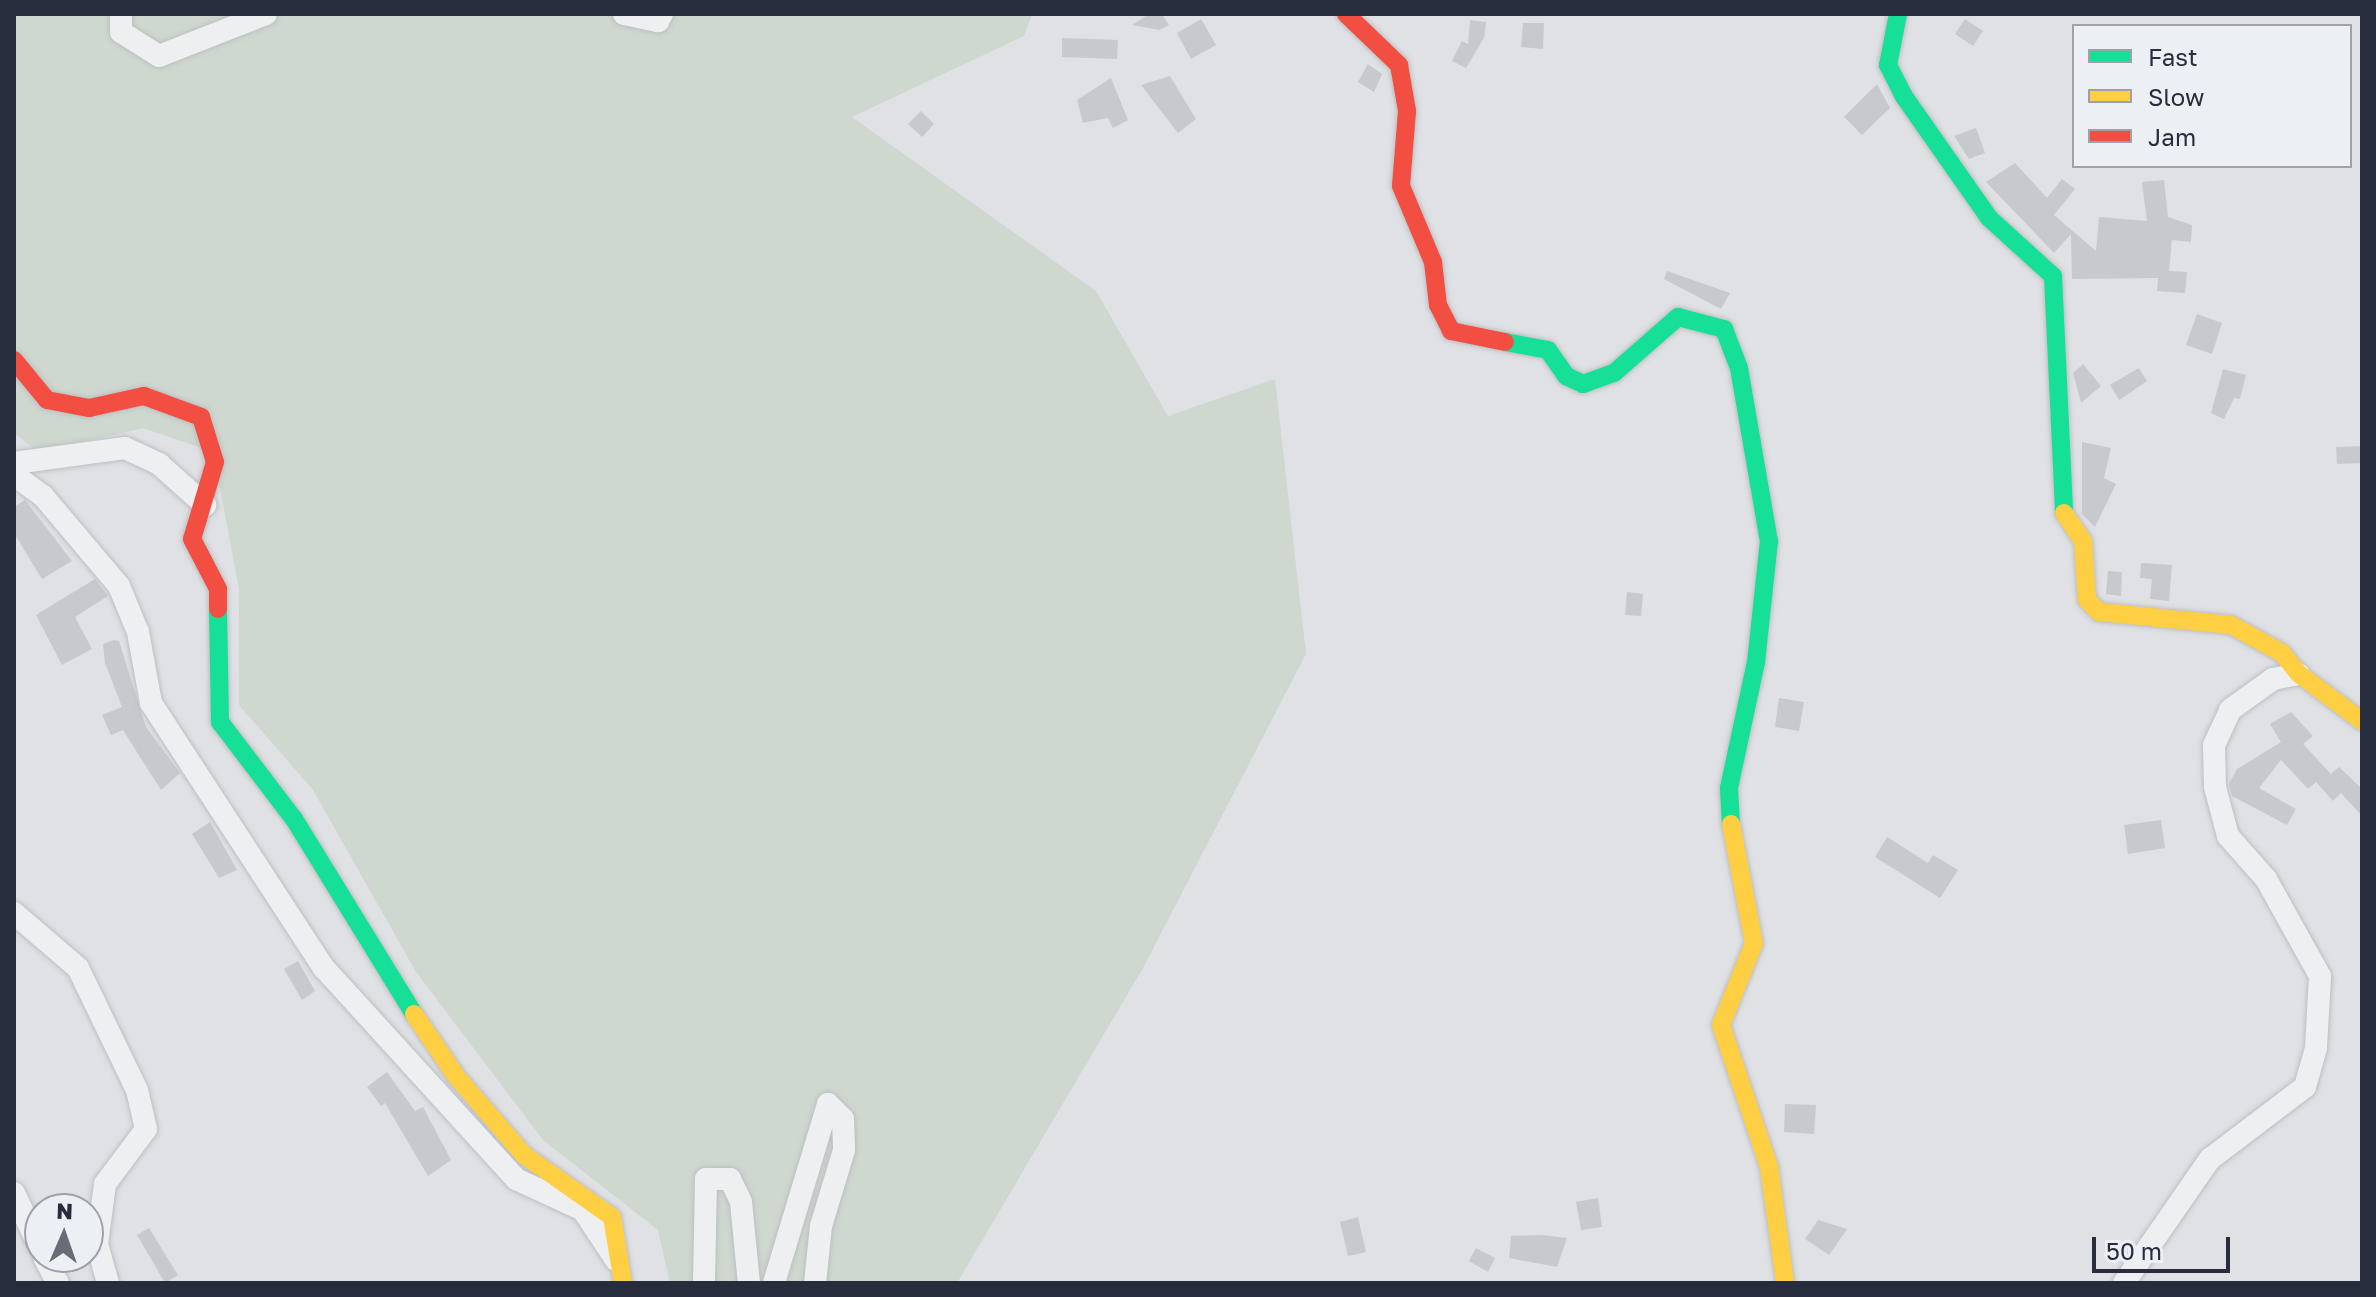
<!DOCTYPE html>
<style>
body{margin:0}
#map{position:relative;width:2376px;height:1297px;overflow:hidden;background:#dfe1e4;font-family:"Golos Text",sans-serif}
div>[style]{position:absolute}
.green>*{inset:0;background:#ced8cf}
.building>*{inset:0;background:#c7c9cc}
.roads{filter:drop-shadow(0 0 2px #bdbfc2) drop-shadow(0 0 2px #bdbfc2)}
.street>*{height:22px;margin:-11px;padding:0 11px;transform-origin:11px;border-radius:11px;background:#eeeff1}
.fast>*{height:18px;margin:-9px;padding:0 9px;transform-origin:9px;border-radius:9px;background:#16e098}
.slow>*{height:18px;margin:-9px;padding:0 9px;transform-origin:9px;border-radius:9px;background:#ffcf43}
.jam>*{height:18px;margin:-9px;padding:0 9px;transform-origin:9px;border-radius:9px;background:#f24e42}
span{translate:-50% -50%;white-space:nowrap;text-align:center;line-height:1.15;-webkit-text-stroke:6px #eceff4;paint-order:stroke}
.frame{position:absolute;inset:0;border:16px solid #272d3c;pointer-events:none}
.legend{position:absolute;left:2072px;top:24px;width:280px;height:144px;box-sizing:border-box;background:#eceff4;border:2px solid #9da1aa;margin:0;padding:10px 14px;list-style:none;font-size:24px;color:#272d3c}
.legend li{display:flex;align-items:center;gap:16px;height:40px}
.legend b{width:40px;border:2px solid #9da1aa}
.north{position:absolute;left:24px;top:1193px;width:80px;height:80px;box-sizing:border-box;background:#eceff4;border:2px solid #9da1aa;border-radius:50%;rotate:2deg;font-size:22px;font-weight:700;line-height:32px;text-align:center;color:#272d3c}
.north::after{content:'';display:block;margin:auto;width:28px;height:36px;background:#676c77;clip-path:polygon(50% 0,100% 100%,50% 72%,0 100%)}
.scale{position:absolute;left:2092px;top:1237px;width:138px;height:36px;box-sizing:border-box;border:4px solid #272d3c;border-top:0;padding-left:10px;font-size:24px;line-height:28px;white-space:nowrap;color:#272d3c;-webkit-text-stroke:6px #eceff4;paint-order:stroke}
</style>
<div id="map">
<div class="green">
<i style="clip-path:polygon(14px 14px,1032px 14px,1024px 36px,852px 117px,1096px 291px,1168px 416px,1275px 379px,1306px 654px,1143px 968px,957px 1283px,670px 1283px,658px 1230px,543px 1140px,416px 972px,313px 790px,239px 705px,239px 589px,213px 452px,143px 428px,38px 452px,14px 433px)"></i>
</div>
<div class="building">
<i style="clip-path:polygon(1149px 14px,1162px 14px,1169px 25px,1160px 30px,1132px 25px)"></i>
<i style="clip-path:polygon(1201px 19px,1216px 45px,1191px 59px,1177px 33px)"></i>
<i style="clip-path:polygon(1965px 19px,1983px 31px,1973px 46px,1955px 34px)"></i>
<i style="clip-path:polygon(1470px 20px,1486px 22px,1484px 38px,1466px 68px,1452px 61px,1462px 41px,1468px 44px)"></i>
<i style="clip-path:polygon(1523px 23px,1544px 23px,1543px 49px,1521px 47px)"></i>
<i style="clip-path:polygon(1062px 38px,1118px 40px,1117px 59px,1062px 57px)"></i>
<i style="clip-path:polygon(1368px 64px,1382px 74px,1374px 92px,1358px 82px)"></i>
<i style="clip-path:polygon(1170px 76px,1196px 119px,1178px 133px,1141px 85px)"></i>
<i style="clip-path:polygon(1111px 78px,1128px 120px,1113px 128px,1108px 118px,1083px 123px,1077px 100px)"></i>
<i style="clip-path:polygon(1877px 84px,1890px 108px,1862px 135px,1844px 117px)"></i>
<i style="clip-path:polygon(921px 111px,934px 124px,922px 137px,908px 124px)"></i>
<i style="clip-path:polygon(1976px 128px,1985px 153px,1969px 159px,1954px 136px)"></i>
<i style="clip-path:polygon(2015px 163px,2047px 198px,2062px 179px,2075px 189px,2054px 215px,2096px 251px,2099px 217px,2147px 221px,2142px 182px,2164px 180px,2168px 217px,2192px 225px,2191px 242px,2172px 240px,2169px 271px,2187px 272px,2185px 293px,2157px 291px,2158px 278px,2072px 279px,2071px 234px,2054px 253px,1986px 182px)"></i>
<i style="clip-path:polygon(1667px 271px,1730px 293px,1721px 309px,1664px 279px)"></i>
<i style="clip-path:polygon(2197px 314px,2222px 323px,2212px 354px,2186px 345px)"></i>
<i style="clip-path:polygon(2083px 364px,2101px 386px,2081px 403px,2073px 373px)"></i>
<i style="clip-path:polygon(2139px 368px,2147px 381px,2119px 400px,2110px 385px)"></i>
<i style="clip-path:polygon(2223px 369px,2246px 375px,2240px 399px,2234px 398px,2224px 419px,2211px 413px)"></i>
<i style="clip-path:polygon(2082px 442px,2111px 448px,2104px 478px,2116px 484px,2095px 527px,2082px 514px)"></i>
<i style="clip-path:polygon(2362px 446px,2362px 463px,2337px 464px,2336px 447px)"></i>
<i style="clip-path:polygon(25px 500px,72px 561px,42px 579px,14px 533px,14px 507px)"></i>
<i style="clip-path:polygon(2141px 563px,2172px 565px,2169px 601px,2150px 599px,2152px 579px,2140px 578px)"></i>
<i style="clip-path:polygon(2108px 571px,2122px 572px,2121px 596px,2106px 594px)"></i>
<i style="clip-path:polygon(95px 579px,108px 596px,75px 617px,92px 649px,62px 665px,36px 615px)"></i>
<i style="clip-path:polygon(1627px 592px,1643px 594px,1641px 616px,1625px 615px)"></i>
<i style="clip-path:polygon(114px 640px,119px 641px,146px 727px,180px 773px,161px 790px,123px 730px,111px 735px,102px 715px,122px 707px,105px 663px,103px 644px)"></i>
<i style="clip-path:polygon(1779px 698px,1804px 702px,1799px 731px,1775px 727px)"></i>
<i style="clip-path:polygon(2291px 712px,2313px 736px,2303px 744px,2331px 774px,2339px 767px,2362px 789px,2362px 816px,2341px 793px,2333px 801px,2316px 782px,2308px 789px,2281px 760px,2259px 788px,2296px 809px,2287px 825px,2232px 796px,2229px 784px,2237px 769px,2281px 742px,2270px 724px)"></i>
<i style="clip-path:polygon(2161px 820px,2165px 848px,2128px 854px,2124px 825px)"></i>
<i style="clip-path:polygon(210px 822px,237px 870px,219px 878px,192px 834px)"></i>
<i style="clip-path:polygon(1887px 837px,1928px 863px,1933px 855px,1958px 870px,1940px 898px,1875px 857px)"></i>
<i style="clip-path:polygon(298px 961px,315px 991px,302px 1000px,284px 969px)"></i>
<i style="clip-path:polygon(387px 1072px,415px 1111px,423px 1107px,451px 1160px,428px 1176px,385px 1103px,381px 1106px,367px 1087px)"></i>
<i style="clip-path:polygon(1785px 1104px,1816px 1105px,1814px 1134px,1784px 1132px)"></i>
<i style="clip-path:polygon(1598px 1198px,1602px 1227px,1581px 1230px,1576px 1202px)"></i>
<i style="clip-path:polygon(1358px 1217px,1366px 1252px,1348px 1256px,1340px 1222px)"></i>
<i style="clip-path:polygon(1818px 1220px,1847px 1229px,1829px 1255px,1805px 1239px)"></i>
<i style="clip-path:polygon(149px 1228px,178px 1275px,165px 1283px,137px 1235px)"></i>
<i style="clip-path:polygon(1542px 1235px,1567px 1238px,1557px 1267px,1509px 1258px,1511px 1236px)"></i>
<i style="clip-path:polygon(1476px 1248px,1495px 1258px,1488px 1272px,1469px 1261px)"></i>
</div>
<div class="roads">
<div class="street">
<i style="left:121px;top:14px;width:18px;rotate:90deg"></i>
<i style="left:121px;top:32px;width:45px;rotate:32.3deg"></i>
<i style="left:159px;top:56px;width:115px;rotate:-21.4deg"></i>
<i style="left:624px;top:14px;width:35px;rotate:12deg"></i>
<i style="left:658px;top:21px;width:8px;rotate:-60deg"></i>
<i style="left:14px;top:463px;width:112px;rotate:-7.7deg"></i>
<i style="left:125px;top:448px;width:38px;rotate:25deg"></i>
<i style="left:159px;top:464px;width:62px;rotate:41.7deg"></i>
<i style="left:14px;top:475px;width:36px;rotate:36deg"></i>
<i style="left:43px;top:496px;width:118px;rotate:49.8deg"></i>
<i style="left:119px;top:586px;width:50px;rotate:67.6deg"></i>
<i style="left:138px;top:632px;width:72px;rotate:79.6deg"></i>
<i style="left:151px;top:703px;width:316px;rotate:56.9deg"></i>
<i style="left:324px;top:968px;width:285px;rotate:47.7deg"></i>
<i style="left:516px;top:1179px;width:74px;rotate:24.8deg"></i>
<i style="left:583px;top:1210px;width:60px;rotate:56.6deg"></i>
<i style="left:14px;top:913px;width:84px;rotate:40.7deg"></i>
<i style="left:78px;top:968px;width:136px;rotate:64.2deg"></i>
<i style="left:137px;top:1090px;width:40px;rotate:77deg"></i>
<i style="left:146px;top:1129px;width:69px;rotate:126.7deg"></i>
<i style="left:105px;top:1184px;width:61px;rotate:97.6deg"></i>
<i style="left:97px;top:1244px;width:41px;rotate:74.2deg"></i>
<i style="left:14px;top:1193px;width:61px;rotate:64.7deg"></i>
<i style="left:44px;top:1257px;width:30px;rotate:62deg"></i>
<i style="left:704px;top:1283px;width:104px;rotate:-88.9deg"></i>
<i style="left:706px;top:1179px;width:24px"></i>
<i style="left:730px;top:1179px;width:25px;rotate:64deg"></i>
<i style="left:741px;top:1202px;width:81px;rotate:84.4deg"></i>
<i style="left:774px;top:1283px;width:187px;rotate:-73.2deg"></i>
<i style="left:828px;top:1104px;width:21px;rotate:45deg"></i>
<i style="left:843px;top:1119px;width:31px;rotate:88deg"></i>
<i style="left:844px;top:1150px;width:79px;rotate:106.8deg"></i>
<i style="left:821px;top:1226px;width:57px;rotate:96deg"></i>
<i style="left:2124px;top:1283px;width:151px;rotate:-55.3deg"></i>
<i style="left:2210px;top:1159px;width:119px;rotate:-37.2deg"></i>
<i style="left:2305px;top:1087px;width:41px;rotate:-74.2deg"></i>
<i style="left:2316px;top:1048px;width:72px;rotate:-86.8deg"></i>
<i style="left:2320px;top:976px;width:111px;rotate:-119.1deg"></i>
<i style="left:2266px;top:879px;width:57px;rotate:-131.5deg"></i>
<i style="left:2228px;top:836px;width:51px;rotate:-104.9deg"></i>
<i style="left:2215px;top:787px;width:42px;rotate:-91.4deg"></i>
<i style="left:2214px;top:745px;width:38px;rotate:-65deg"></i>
<i style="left:2230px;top:710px;width:53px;rotate:-35.8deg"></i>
<i style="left:2273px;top:679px;width:26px;rotate:-11deg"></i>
</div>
<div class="fast">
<i style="left:1898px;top:14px;width:52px;rotate:101.1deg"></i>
<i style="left:1888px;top:65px;width:34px;rotate:63deg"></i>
<i style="left:1903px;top:95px;width:150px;rotate:55deg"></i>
<i style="left:1989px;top:218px;width:86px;rotate:42.2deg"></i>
<i style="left:2053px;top:276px;width:237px;rotate:87.3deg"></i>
<i style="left:1505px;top:342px;width:44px;rotate:10.5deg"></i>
<i style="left:1548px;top:350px;width:32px;rotate:55deg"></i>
<i style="left:1566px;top:376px;width:19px;rotate:25deg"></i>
<i style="left:1583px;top:384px;width:33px;rotate:-20deg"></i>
<i style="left:1614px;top:373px;width:85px;rotate:-41.2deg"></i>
<i style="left:1678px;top:317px;width:48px;rotate:14.6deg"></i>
<i style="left:1724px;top:329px;width:42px;rotate:69deg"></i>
<i style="left:1739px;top:368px;width:176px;rotate:80.2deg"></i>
<i style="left:1769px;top:541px;width:122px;rotate:96.1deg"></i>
<i style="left:1756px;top:662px;width:129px;rotate:102.1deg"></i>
<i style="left:1729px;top:788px;width:36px;rotate:87deg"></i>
<i style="left:218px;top:609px;width:113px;rotate:89deg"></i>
<i style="left:220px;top:722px;width:122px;rotate:52.7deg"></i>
<i style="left:294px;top:819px;width:229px;rotate:58.4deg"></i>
</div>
<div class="slow">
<i style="left:2064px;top:513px;width:34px;rotate:56deg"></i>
<i style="left:2083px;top:541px;width:59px;rotate:86.1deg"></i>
<i style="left:2087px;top:600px;width:17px;rotate:45deg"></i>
<i style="left:2099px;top:612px;width:133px;rotate:5.6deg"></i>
<i style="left:2231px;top:625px;width:58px;rotate:28.8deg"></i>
<i style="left:2282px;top:653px;width:27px;rotate:51deg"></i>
<i style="left:2299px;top:674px;width:79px;rotate:36.7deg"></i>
<i style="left:1731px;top:824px;width:121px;rotate:79.1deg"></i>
<i style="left:1754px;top:943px;width:88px;rotate:111.9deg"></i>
<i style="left:1721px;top:1025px;width:150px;rotate:71.3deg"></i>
<i style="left:1769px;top:1167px;width:117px;rotate:82.1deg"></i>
<i style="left:414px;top:1014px;width:75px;rotate:55.9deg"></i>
<i style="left:456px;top:1076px;width:104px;rotate:49.3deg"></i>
<i style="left:524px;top:1155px;width:108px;rotate:35.2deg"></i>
<i style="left:612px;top:1217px;width:67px;rotate:80.5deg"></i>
</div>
<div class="jam">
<i style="left:1346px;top:14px;width:74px;rotate:43.9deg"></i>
<i style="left:1399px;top:65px;width:47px;rotate:80.1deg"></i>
<i style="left:1407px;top:111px;width:75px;rotate:94.6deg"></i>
<i style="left:1401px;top:186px;width:82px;rotate:67.2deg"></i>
<i style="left:1433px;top:262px;width:43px;rotate:83.4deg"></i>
<i style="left:1438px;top:305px;width:29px;rotate:63deg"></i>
<i style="left:1451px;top:331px;width:55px;rotate:11.5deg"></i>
<i style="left:14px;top:360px;width:52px;rotate:50.5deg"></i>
<i style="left:47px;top:400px;width:43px;rotate:10.8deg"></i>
<i style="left:89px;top:408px;width:56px;rotate:-12.3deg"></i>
<i style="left:144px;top:396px;width:61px;rotate:20.2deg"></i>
<i style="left:201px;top:417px;width:47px;rotate:72.7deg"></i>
<i style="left:215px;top:462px;width:80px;rotate:106.6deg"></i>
<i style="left:192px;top:539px;width:56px;rotate:62.5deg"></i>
<i style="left:218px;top:589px;width:20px;rotate:90deg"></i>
</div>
</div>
<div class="frame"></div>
<ul class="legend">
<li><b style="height:10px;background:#16e098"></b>Fast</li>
<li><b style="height:10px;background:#ffcf43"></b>Slow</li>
<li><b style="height:10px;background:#f24e42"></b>Jam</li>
</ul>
<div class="north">N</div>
<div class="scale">50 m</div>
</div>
